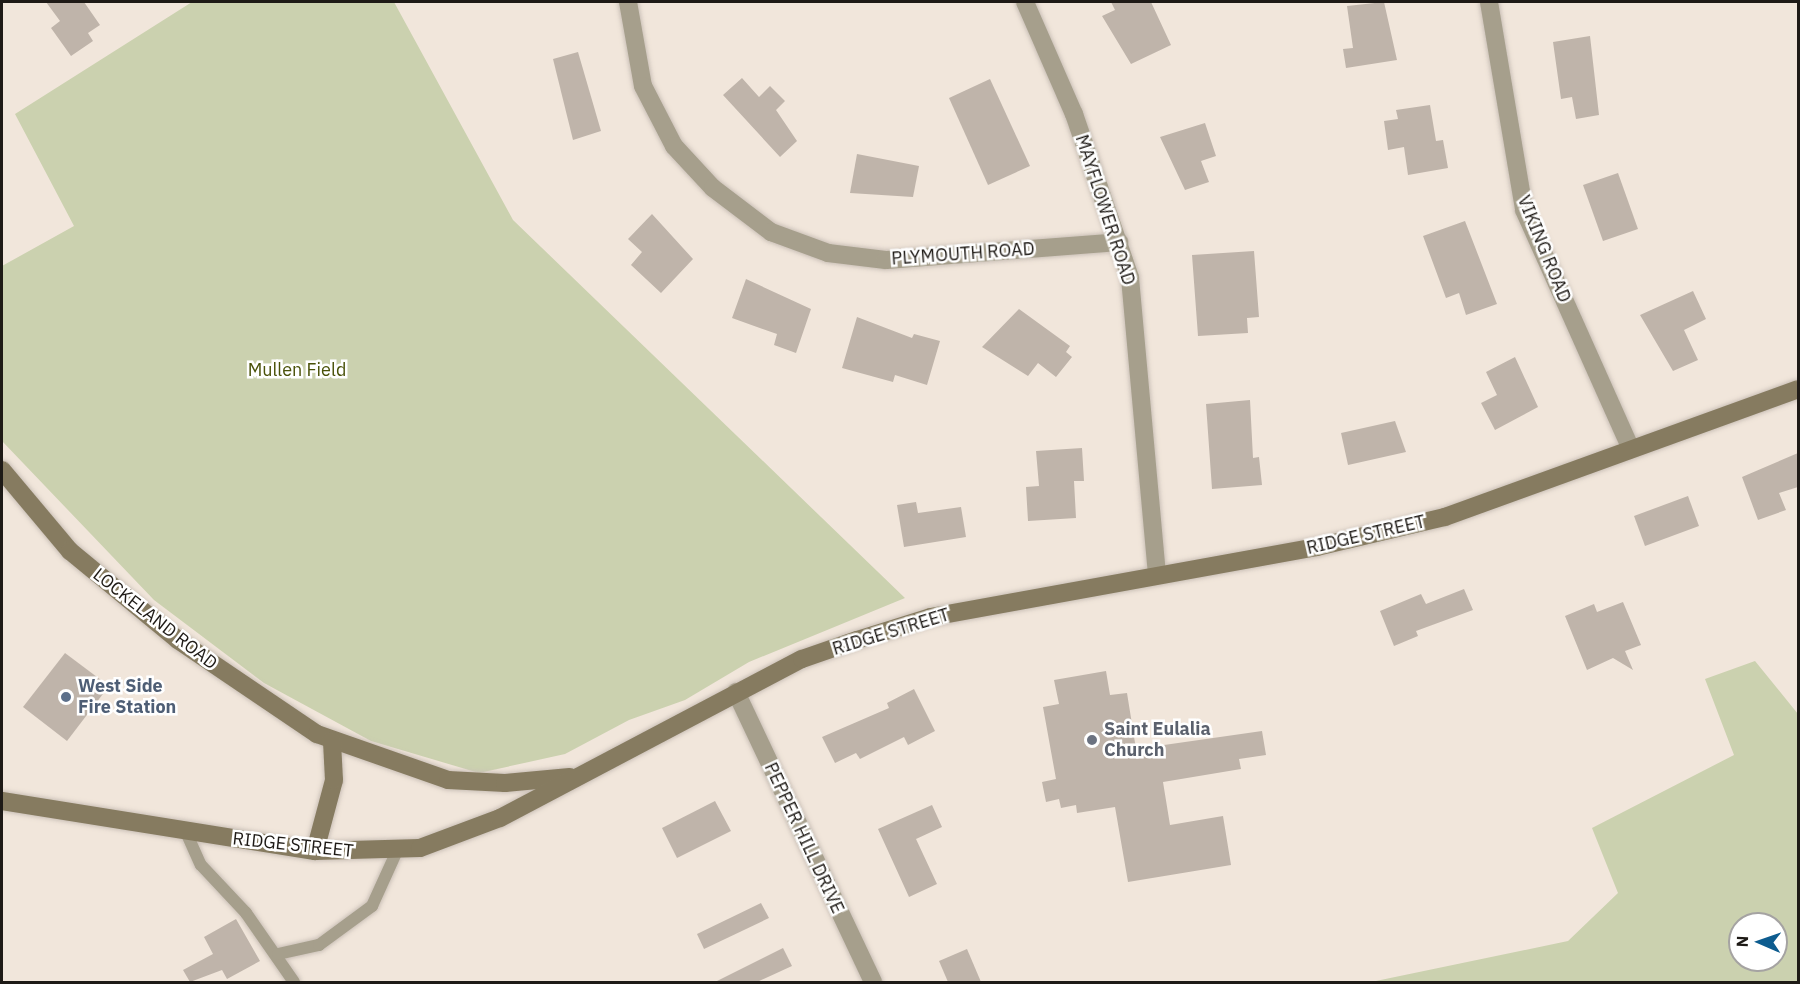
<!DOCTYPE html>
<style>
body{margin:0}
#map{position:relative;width:1800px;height:984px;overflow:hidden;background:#f1e6db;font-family:"IBM Plex Sans",sans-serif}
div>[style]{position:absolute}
.green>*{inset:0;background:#cbd1af}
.building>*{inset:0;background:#bfb4aa}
.roads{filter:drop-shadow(0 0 2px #cbc1b8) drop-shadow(0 0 2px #cbc1b8)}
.lane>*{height:12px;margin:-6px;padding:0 6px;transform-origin:6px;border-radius:6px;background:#a69f8c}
.street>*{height:18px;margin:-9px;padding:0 9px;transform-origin:9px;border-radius:9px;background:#a69f8c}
.secondary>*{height:18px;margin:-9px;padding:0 9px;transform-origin:9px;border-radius:9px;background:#867b60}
.dots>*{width:16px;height:16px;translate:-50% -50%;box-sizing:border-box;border:3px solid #fff;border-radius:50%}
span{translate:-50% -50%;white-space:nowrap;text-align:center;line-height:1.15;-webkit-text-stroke:5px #fff;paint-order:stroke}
.street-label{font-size:18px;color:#1e1a16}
.park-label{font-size:18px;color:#495108}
.service-label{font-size:18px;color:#4e5e75;font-weight:700}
.left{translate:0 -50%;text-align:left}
.worship-label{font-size:18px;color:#5b616d;font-weight:700}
.frame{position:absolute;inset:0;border:3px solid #1e1a16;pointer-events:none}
.north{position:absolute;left:1728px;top:912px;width:60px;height:60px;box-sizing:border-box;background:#fff;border:2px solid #a5a3a2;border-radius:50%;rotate:272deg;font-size:16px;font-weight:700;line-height:24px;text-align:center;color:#1e1a16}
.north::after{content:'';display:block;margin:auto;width:21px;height:27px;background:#0d5c8f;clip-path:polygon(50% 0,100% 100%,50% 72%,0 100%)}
</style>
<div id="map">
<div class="green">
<i style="clip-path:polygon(192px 2px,394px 2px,513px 220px,905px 598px,749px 662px,685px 700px,629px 720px,565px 754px,479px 773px,371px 741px,264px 683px,154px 600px,2px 441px,2px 266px,74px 226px,15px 114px)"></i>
<i style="clip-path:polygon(evenodd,1755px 661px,1798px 714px,1798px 982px,1371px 982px,1568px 941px,1618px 893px,1592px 828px,1734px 755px,1705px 679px,1755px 661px,1740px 924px,1776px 924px,1776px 960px,1740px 960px,1740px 924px)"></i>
</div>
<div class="building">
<i style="clip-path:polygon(46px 2px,84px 2px,100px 25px,88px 33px,93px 41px,71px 56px,51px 28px,60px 21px)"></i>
<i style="clip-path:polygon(1111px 2px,1151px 2px,1171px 45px,1131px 64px,1102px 16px,1115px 10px)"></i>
<i style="clip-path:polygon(1384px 2px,1397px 60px,1346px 68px,1343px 49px,1353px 48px,1347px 6px)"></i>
<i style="clip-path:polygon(1590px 36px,1599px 115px,1576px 119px,1572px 97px,1561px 99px,1553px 42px)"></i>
<i style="clip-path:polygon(578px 52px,601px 131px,573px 140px,553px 59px)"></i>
<i style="clip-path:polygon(742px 78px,759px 97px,770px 86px,785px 101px,776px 110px,797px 141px,780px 157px,723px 95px)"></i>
<i style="clip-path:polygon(990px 79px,1030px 166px,988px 185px,949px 98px)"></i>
<i style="clip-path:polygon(1430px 105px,1436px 141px,1443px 140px,1448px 168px,1408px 175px,1404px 147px,1388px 150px,1384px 121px,1398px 119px,1396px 110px)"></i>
<i style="clip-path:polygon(1205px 123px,1216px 156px,1201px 161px,1209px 182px,1185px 190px,1160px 137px)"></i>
<i style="clip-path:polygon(857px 154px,919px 166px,913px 197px,850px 193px)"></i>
<i style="clip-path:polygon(1618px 173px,1638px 229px,1603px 241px,1583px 185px)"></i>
<i style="clip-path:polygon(652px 214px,693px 259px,661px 293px,631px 265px,642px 252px,628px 239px)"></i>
<i style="clip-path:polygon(1465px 221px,1497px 304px,1466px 315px,1459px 293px,1446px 298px,1423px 236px)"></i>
<i style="clip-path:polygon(1254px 251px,1259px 317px,1247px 318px,1248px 333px,1198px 336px,1192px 255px)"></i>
<i style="clip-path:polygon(746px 279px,811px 309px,796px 353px,774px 345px,777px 334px,732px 318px)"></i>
<i style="clip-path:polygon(1693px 291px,1706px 319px,1684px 330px,1698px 360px,1673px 371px,1640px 315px)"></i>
<i style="clip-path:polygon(1019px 309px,1070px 346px,1066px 352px,1072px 357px,1056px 377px,1038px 363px,1028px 376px,982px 347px)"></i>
<i style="clip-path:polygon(857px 317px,912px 338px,914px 334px,940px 341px,927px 385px,895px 375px,893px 382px,842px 368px)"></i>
<i style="clip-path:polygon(1515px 357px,1538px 407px,1495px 430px,1481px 403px,1497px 395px,1486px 372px)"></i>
<i style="clip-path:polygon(1250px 400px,1253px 458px,1259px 457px,1262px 485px,1212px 489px,1206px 404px)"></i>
<i style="clip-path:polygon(1395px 421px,1406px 452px,1348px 465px,1341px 433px)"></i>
<i style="clip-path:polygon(1082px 448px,1084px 481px,1074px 481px,1076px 518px,1028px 521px,1026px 487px,1039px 486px,1036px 451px)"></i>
<i style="clip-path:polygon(1798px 453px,1798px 487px,1779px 493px,1786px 510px,1758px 520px,1742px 477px)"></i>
<i style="clip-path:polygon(1688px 496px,1699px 526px,1645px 546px,1634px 516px)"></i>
<i style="clip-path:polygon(916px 502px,918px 513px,961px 507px,966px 537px,904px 547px,897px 505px)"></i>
<i style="clip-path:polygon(1464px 589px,1473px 610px,1416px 631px,1418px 636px,1394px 646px,1380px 611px,1421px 594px,1426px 604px)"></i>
<i style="clip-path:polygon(1623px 602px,1641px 645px,1625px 651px,1633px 670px,1613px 658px,1587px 670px,1565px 616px,1594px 604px,1597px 612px)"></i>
<i style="clip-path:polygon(65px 653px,109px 686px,67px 741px,23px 707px)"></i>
<i style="clip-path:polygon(1106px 671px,1110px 695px,1127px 693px,1136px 749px,1262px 731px,1266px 755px,1239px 759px,1241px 769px,1163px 782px,1170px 825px,1223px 816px,1231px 865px,1128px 882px,1115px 807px,1077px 813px,1076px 805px,1061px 808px,1059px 799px,1046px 802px,1042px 782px,1056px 779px,1043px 707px,1059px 704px,1054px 680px)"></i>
<i style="clip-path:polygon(914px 689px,935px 731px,908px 745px,904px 737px,860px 759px,856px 753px,835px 763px,822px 737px,889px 708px,887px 703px)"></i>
<i style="clip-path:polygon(715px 801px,731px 831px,677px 858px,662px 828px)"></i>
<i style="clip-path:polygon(932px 805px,942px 827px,916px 839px,937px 884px,909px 897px,878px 829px)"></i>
<i style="clip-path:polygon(761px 903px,769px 918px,704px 949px,697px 934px)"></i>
<i style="clip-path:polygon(236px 919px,260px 961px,227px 979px,222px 970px,190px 982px,183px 970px,213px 954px,204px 937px)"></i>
<i style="clip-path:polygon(783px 948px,792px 966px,757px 982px,715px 982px)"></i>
<i style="clip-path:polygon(967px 949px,981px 982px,948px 982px,939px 961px)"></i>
</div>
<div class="roads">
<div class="lane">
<i style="left:186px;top:832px;width:36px;rotate:66deg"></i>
<i style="left:201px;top:865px;width:66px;rotate:46.8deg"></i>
<i style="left:246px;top:913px;width:84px;rotate:55.2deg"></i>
<i style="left:278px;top:954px;width:42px;rotate:-12.4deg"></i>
<i style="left:319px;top:945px;width:66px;rotate:-36.3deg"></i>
<i style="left:372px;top:906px;width:60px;rotate:-65.6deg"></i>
</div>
<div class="street">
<i style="left:628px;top:2px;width:85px;rotate:79.9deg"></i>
<i style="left:643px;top:86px;width:68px;rotate:62.7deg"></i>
<i style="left:674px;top:146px;width:57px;rotate:47.1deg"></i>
<i style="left:713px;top:188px;width:73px;rotate:37.2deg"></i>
<i style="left:771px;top:232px;width:61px;rotate:20.2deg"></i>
<i style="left:828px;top:253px;width:58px;rotate:6.9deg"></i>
<i style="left:886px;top:260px;width:234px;rotate:-4.4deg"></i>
<i style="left:1025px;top:2px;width:122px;rotate:66.4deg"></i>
<i style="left:1074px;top:114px;width:173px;rotate:71.1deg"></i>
<i style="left:1130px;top:278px;width:296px;rotate:84.8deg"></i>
<i style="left:1489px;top:2px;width:211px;rotate:80.4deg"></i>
<i style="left:1524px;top:210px;width:262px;rotate:65.9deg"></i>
<i style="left:736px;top:692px;width:321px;rotate:64.7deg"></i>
</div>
<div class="secondary">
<i style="left:2px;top:470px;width:106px;rotate:50deg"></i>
<i style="left:70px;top:551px;width:140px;rotate:39.5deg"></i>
<i style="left:178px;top:640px;width:168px;rotate:34.1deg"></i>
<i style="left:317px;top:734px;width:139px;rotate:19.3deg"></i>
<i style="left:448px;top:780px;width:57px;rotate:3deg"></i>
<i style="left:505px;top:783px;width:65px;rotate:-5.3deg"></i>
<i style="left:2px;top:801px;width:317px;rotate:9.1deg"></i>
<i style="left:315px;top:851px;width:105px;rotate:-1.6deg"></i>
<i style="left:420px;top:848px;width:85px;rotate:-20.6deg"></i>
<i style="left:500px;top:818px;width:341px;rotate:-27.8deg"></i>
<i style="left:802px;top:659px;width:58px;rotate:-19.1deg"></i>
<i style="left:857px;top:640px;width:77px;rotate:-17.3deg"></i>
<i style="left:931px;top:617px;width:392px;rotate:-10.3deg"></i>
<i style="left:1317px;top:547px;width:131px;rotate:-13.2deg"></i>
<i style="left:1445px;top:517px;width:375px;rotate:-19.9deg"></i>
<i style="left:315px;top:851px;width:73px;rotate:-75deg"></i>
<i style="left:334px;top:780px;width:39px;rotate:-93deg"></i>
</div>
</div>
<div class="dots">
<i style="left:66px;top:697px;background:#5c6f8a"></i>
<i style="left:1092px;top:740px;background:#6b7280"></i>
</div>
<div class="street-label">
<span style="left:1105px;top:210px;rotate:72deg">MAYFLOWER ROAD</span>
<span style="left:1544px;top:249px;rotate:68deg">VIKING ROAD</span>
<span style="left:963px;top:254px;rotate:-4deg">PLYMOUTH ROAD</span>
<span style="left:1366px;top:535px;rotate:-13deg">RIDGE STREET</span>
<span style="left:155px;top:619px;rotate:38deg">LOCKELAND ROAD</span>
<span style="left:891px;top:632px;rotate:-17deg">RIDGE STREET</span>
<span style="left:804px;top:838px;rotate:65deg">PEPPER HILL DRIVE</span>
<span style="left:293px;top:845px;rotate:6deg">RIDGE STREET</span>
</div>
<div class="park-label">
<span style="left:297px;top:370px">Mullen Field</span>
</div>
<div class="service-label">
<span class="left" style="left:78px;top:697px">West Side<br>Fire Station</span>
</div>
<div class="worship-label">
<span class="left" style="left:1104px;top:740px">Saint Eulalia<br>Church</span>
</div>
<div class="frame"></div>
<div class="north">N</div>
</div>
